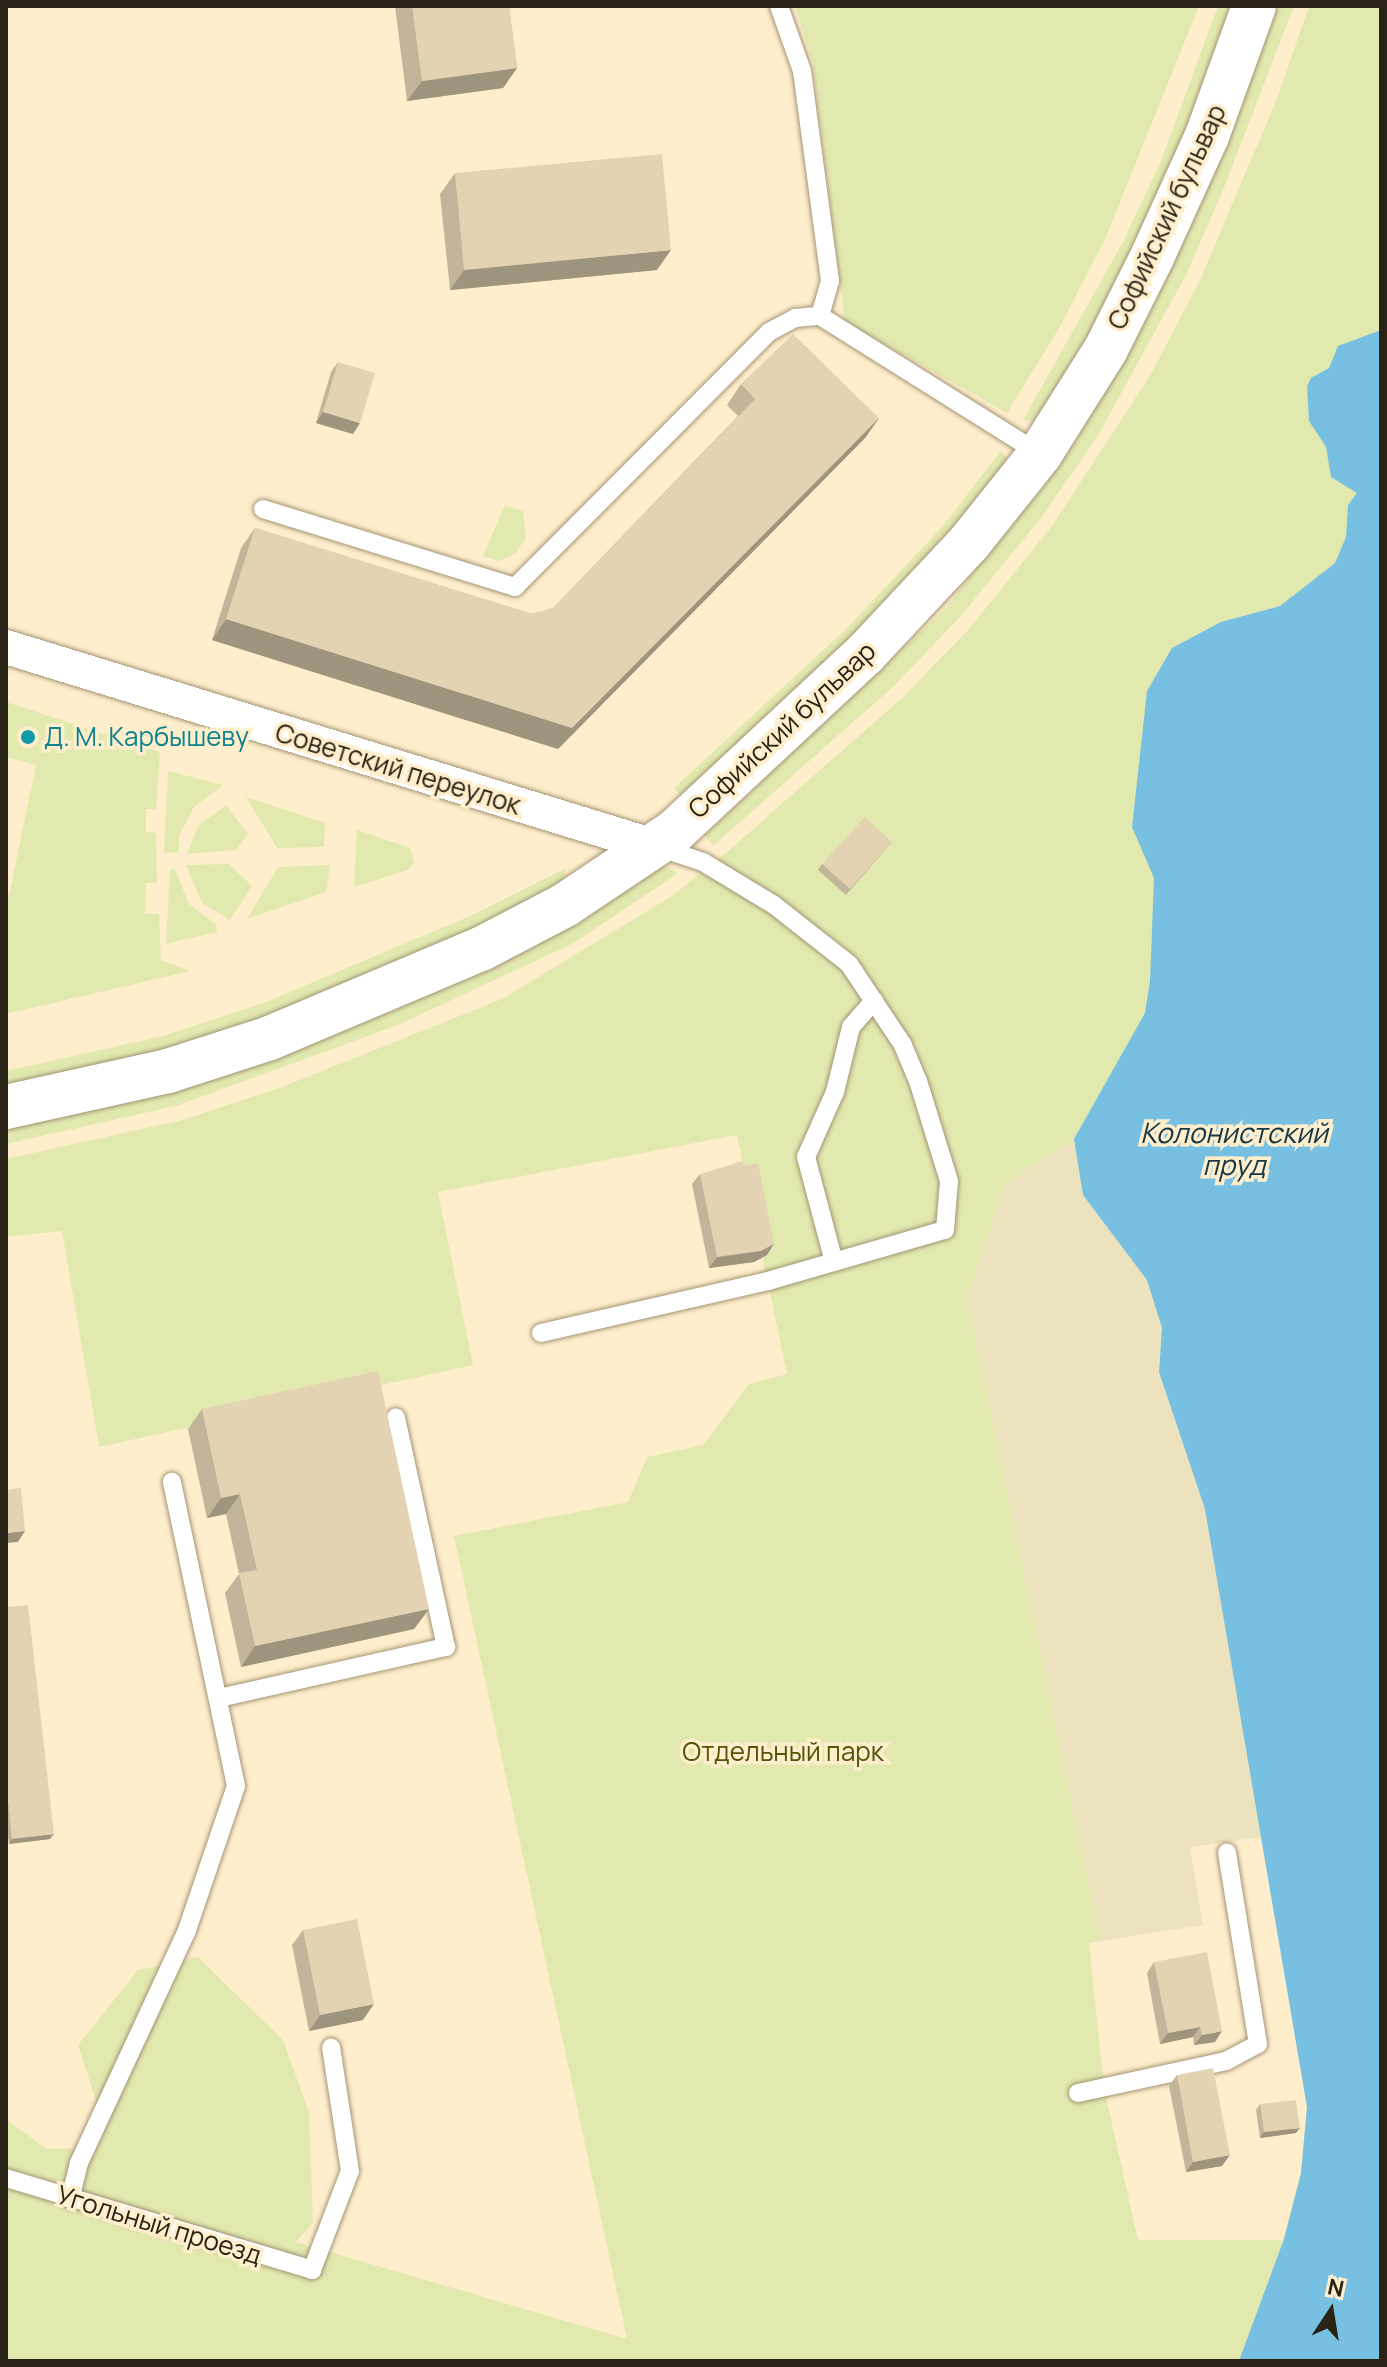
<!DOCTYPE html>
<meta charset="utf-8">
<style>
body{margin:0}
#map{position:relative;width:1387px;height:2367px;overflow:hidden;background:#feeecc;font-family:Manrope,sans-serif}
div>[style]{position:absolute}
.green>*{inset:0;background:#e2e9af}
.sand>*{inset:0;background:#ece2be}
.water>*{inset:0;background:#78c0e2}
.roads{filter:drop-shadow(0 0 2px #a39474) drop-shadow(0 0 2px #a39474)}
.service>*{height:18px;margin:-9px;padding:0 9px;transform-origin:9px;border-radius:9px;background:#fff}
.minor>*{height:34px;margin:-17px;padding:0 17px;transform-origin:17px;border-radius:17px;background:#fff}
.tertiary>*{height:44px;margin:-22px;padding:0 22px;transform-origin:22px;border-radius:22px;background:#fff}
.wall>*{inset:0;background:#c3b599}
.shaded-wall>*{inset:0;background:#9f947d}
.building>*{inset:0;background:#e3d3b2}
.dots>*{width:22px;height:22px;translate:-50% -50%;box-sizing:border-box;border:4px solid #feeecc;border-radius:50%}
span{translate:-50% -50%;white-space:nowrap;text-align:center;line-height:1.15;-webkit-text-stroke:7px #feeecc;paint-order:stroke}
.street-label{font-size:26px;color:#292316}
.culture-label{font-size:26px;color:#0d838f}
.left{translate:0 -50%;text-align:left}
.park-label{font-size:26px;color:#505507}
.water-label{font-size:28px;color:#163746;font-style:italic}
.frame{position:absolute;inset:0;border:8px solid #292316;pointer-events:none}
.north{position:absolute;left:1291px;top:2271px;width:80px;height:80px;-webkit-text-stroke:6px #feeecc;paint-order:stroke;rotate:12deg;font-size:22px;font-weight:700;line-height:32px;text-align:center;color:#292316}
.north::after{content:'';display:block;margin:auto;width:28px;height:36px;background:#292316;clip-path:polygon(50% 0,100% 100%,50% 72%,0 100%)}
</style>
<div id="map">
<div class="green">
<i style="clip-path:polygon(795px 6px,1199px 6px,1106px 237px,1061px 325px,1007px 413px,845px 322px,813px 63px)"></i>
<i style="clip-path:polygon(1218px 6px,1236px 6px,1175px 165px,1091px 340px,1040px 423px,1023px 420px,1123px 242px,1161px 161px)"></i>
<i style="clip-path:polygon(1275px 6px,1294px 6px,1224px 188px,1186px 275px,1097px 437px,1041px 518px,959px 618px,894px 686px,713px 846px,705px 835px,947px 607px,1082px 428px,1123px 360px)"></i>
<i style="clip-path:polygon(evenodd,1309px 6px,1381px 6px,1381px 2361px,6px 2361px,6px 2119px,47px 2149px,96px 2148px,96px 2100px,78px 2045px,138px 1970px,198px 1957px,283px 2040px,309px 2112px,313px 2223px,296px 2242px,627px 2339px,454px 1536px,628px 1502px,647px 1457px,703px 1445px,749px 1384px,787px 1374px,737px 1135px,438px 1192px,473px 1365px,99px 1447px,62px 1231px,6px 1237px,6px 1159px,182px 1120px,282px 1087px,502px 999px,672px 896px,727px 852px,904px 696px,969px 629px,1052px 526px,1151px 374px,1200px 280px,1278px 96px,1309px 6px,1006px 1183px,1104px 1219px,1147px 1280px,1234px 1667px,1307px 2107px,1301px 2173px,1283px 2240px,1138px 2240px,1104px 2088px,1089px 1943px,1100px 1941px,967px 1298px,1006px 1183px)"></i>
<i style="clip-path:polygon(1001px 450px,1010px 462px,854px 643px,684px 799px,674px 788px,844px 631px,944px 525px)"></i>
<i style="clip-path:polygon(505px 505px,523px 511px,526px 538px,516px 553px,499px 561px,483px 556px)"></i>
<i style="clip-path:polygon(6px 702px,160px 752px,156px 809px,146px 809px,146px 832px,156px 833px,157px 883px,146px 883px,145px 914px,159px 914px,161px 960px,190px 971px,6px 1014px,6px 910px,36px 765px,6px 757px)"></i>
<i style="clip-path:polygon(168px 771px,223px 785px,194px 807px,179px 836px,179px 852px,164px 853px)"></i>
<i style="clip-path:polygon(246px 797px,325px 823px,324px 847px,277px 848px)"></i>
<i style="clip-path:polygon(226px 805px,248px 834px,236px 850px,187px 854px,198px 826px)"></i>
<i style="clip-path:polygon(357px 830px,410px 848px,414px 863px,408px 870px,354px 887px)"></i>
<i style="clip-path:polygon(229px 864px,252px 886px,230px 920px,202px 903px,186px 865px)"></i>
<i style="clip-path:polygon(330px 865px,326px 892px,247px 919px,278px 867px)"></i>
<i style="clip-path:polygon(662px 865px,678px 873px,574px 943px,398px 1025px,176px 1106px,6px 1144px,6px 1127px,172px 1091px,392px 1011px,490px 968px)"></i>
<i style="clip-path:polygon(566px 868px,562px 882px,477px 930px,266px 1019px,165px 1052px,6px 1088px,6px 1071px,159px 1037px,261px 1004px,470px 916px)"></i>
<i style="clip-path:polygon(175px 869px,189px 904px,216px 924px,217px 932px,166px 944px,170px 870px)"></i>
</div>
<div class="sand">
<i style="clip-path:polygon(1074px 1139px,1083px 1194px,1147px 1280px,1162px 1328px,1159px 1372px,1205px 1509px,1261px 1837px,1190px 1847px,1203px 1925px,1100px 1941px,967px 1298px,1005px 1183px)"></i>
</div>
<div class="water">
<i style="clip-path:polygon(1381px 330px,1381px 2361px,1239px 2361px,1284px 2239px,1301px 2173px,1307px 2107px,1205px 1509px,1159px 1372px,1162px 1328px,1147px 1280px,1083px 1195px,1074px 1139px,1145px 1013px,1150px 981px,1154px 878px,1132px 827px,1147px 691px,1172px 648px,1221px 622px,1280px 606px,1335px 563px,1346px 537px,1348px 505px,1357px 493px,1331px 477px,1326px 447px,1309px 421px,1307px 386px,1311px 378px,1329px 368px,1338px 346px)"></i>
</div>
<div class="roads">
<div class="service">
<i style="left:779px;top:6px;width:69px;rotate:70.5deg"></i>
<i style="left:802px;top:71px;width:212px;rotate:82.4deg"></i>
<i style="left:830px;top:281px;width:36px;rotate:106deg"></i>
<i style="left:820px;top:316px;width:260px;rotate:32.1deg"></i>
<i style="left:263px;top:509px;width:264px;rotate:17.2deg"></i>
<i style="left:515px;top:587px;width:360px;rotate:-45.1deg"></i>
<i style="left:769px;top:332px;width:30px;rotate:-28deg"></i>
<i style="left:795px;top:318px;width:25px;rotate:-5deg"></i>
<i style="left:834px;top:1262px;width:109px;rotate:-104.9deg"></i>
<i style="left:806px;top:1157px;width:71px;rotate:-66deg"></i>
<i style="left:835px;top:1092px;width:67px;rotate:-76.2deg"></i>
<i style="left:851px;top:1027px;width:35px;rotate:-49deg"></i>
<i style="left:541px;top:1333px;width:233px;rotate:-12.9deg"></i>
<i style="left:768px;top:1281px;width:184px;rotate:-16.1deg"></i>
<i style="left:945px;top:1230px;width:49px;rotate:-85.3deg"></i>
<i style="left:949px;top:1181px;width:105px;rotate:-107.2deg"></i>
<i style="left:918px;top:1081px;width:39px;rotate:-113deg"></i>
<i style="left:903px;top:1045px;width:97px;rotate:-123.7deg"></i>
<i style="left:849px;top:964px;width:95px;rotate:-141.8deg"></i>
<i style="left:774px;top:905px;width:83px;rotate:-148.8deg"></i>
<i style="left:703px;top:862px;width:47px;rotate:-161.6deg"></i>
<i style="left:219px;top:1698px;width:233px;rotate:-12.7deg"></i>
<i style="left:446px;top:1647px;width:235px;rotate:-102.3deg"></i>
<i style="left:1078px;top:2093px;width:151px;rotate:-12.2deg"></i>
<i style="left:1226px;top:2061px;width:36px;rotate:-28deg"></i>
<i style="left:1258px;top:2044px;width:194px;rotate:-99.2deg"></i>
<i style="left:6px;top:2178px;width:320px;rotate:16.7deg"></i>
<i style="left:312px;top:2270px;width:106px;rotate:-69deg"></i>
<i style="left:350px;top:2171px;width:125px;rotate:-98.7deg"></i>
<i style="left:70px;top:2199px;width:37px;rotate:-76deg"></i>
<i style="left:79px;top:2163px;width:254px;rotate:-65.1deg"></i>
<i style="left:186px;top:1933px;width:155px;rotate:-71.2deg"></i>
<i style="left:236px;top:1786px;width:311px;rotate:-101.9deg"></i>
</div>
<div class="minor">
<i style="left:6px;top:647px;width:678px;rotate:17.07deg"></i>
</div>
<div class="tertiary">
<i style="left:6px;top:1107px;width:166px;rotate:-12.5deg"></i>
<i style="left:168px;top:1071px;width:107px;rotate:-17.9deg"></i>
<i style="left:270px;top:1038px;width:229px;rotate:-22.9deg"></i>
<i style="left:481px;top:949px;width:95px;rotate:-27.6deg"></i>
<i style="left:565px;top:905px;width:131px;rotate:-33.8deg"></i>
<i style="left:674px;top:832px;width:262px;rotate:-43deg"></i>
<i style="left:866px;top:653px;width:151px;rotate:-46.9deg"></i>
<i style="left:969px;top:543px;width:114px;rotate:-51.4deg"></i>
<i style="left:1040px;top:454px;width:124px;rotate:-57.8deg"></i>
<i style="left:1106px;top:349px;width:105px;rotate:-63.4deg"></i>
<i style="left:1153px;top:255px;width:131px;rotate:-65.6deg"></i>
<i style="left:1207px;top:136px;width:138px;rotate:-70.1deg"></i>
</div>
</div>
<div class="wall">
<i style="clip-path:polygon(395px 6px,509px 6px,517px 68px,503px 88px,407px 101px)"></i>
<i style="clip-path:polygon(455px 173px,657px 270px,450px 290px,440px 194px)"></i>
<i style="clip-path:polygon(338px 362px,353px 434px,316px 423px,331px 372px)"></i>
<i style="clip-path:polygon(741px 384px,879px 418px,865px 438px,558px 749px,212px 640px,241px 548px,255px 528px,532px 614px,553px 608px,738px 416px,727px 405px)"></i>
<i style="clip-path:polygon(892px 842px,846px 895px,818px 870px,822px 864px)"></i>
<i style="clip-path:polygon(700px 1174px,767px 1255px,754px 1262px,709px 1268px,692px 1184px)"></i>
<i style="clip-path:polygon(202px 1409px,429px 1609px,414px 1629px,241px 1667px,225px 1593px,239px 1574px,226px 1514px,207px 1518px,188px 1429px)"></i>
<i style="clip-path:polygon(6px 1607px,50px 1839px,9px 1844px,6px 1821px)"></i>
<i style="clip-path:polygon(303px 1930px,363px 2020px,309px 2031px,292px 1945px)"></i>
<i style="clip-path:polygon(1154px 1962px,1215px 2042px,1194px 2045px,1193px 2037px,1160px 2044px,1147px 1973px)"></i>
<i style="clip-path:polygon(1177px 2075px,1222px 2166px,1186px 2172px,1169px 2086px)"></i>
<i style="clip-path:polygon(1260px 2104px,1296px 2133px,1260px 2138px,1256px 2110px)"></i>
</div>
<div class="shaded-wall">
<i style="clip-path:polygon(517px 68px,503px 88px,407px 101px,422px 81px)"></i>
<i style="clip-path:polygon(671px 250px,657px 270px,450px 290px,464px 270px)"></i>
<i style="clip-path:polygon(323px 412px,360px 423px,353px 434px,316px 423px)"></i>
<i style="clip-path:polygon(879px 418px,865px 438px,558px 749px,212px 640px,226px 619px,572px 728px)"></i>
<i style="clip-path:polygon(774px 1244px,767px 1255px,754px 1262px,709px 1268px,717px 1257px)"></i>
<i style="clip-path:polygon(240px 1494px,226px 1514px,207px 1518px,221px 1498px)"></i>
<i style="clip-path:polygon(25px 1531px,18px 1542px,6px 1543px,6px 1533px)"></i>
<i style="clip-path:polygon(429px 1609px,414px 1629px,241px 1667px,255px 1646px)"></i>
<i style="clip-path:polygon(54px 1834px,50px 1839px,9px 1844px,12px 1839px)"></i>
<i style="clip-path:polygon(374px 2004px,363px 2020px,309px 2031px,320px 2015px)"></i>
<i style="clip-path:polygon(1200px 2027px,1193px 2037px,1160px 2044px,1168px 2033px)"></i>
<i style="clip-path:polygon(1222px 2031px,1215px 2042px,1194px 2045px,1202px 2035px)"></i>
<i style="clip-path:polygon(1300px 2128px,1296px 2133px,1260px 2138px,1264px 2132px)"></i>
<i style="clip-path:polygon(1230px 2155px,1222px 2166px,1186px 2172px,1193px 2162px)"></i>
</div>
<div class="building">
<i style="clip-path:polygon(412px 6px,509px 6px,517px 68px,422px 81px)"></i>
<i style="clip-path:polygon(662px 154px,671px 250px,464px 270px,455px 173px)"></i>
<i style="clip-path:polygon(793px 334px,879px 418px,572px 728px,226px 619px,255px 528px,532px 614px,553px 608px,755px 399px,741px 384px)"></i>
<i style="clip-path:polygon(338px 362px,375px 373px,360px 423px,323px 412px)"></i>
<i style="clip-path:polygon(865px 817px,892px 842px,850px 889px,822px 864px)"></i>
<i style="clip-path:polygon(743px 1161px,744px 1166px,758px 1163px,774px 1244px,761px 1251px,717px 1257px,700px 1174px)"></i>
<i style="clip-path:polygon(378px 1371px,429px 1609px,255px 1646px,239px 1573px,257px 1570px,240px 1494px,221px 1498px,202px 1409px)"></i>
<i style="clip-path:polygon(21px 1488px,25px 1531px,6px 1533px,6px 1490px)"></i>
<i style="clip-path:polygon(28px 1605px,54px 1834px,12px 1839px,6px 1782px,6px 1607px)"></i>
<i style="clip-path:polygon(357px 1919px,374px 2004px,320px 2015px,303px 1930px)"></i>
<i style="clip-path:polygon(1207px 1952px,1222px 2031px,1202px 2035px,1200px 2027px,1168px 2033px,1154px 1962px)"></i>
<i style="clip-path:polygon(1213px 2068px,1230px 2155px,1193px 2162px,1177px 2075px)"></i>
<i style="clip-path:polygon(1296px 2100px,1300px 2128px,1264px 2132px,1260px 2104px)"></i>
</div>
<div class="dots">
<i style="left:28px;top:737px;background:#0f9aa8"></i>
</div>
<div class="street-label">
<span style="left:1167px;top:217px;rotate:-65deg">Софийский бульвар</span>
<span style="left:782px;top:730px;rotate:-43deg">Софийский бульвар</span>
<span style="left:398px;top:769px;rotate:17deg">Советский переулок</span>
<span style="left:159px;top:2225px;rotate:17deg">Угольный проезд</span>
</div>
<div class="culture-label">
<span class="left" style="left:44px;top:737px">Д. М. Карбышеву</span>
</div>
<div class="park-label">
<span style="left:783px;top:1752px">Отдельный парк</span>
</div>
<div class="water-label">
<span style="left:1234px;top:1148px">Колонистский<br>пруд</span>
</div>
<div class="frame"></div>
<div class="north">N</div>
</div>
